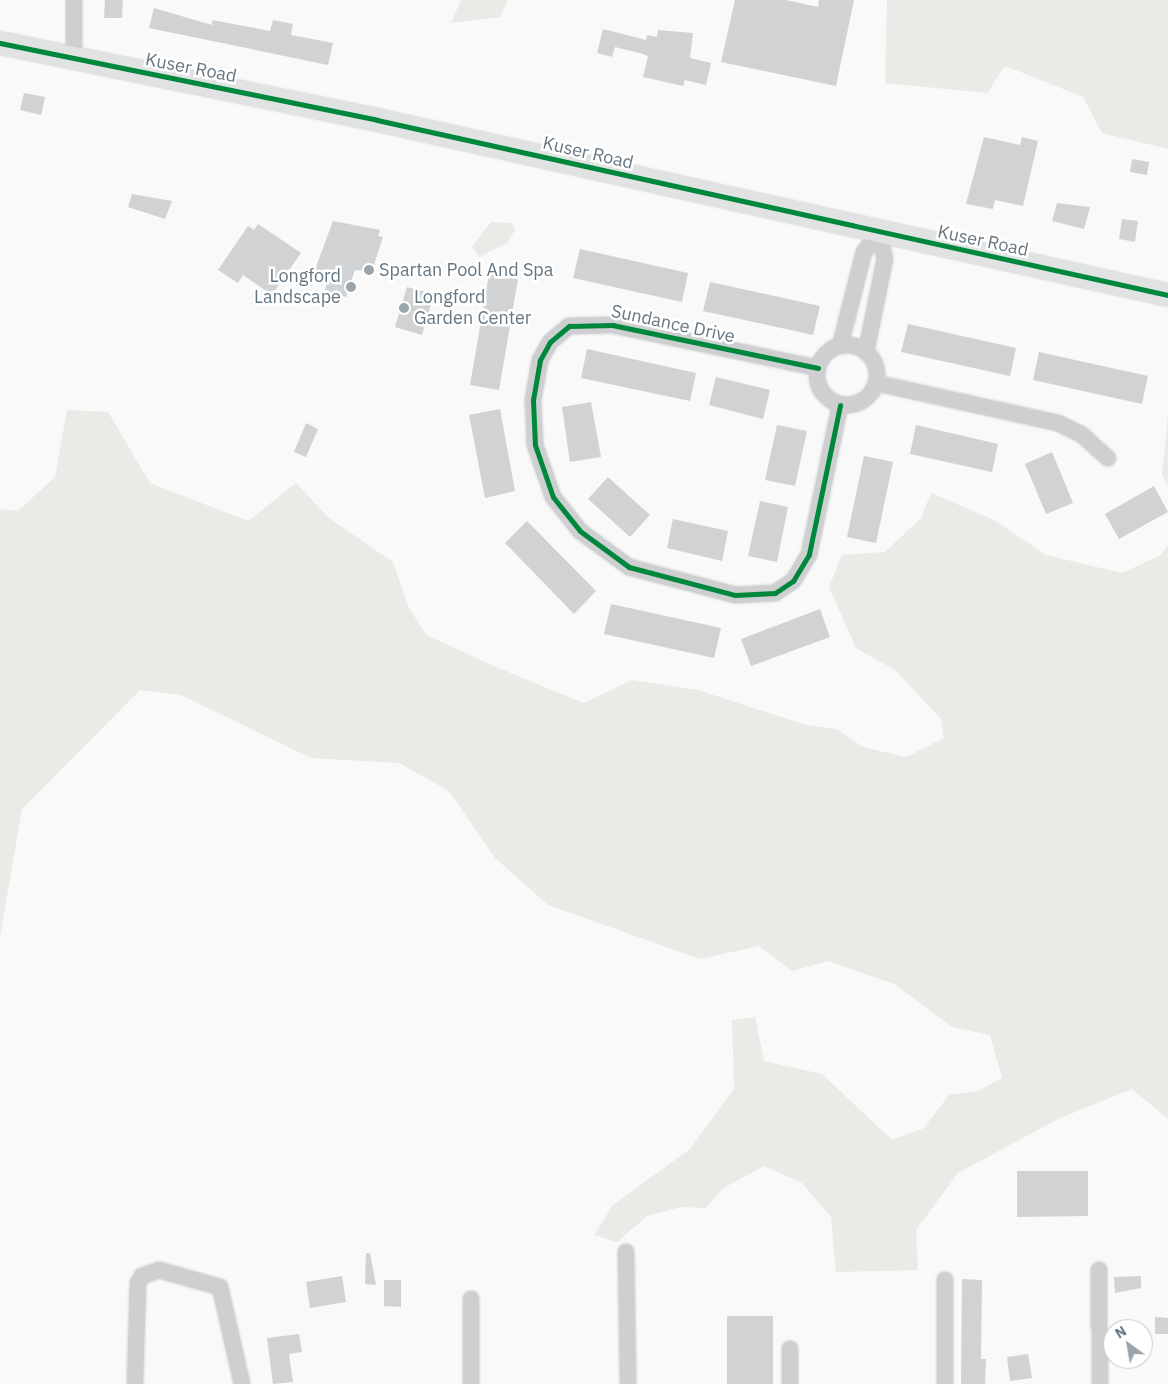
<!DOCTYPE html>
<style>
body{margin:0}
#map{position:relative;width:1168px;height:1384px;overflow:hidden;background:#f9f9f9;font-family:"IBM Plex Sans",sans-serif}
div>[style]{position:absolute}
.green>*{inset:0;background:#e8ebe6}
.building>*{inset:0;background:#d0d2d3}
.roads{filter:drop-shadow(0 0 1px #d5d6d7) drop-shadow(0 0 1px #d5d6d7)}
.street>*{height:16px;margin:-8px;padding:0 8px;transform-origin:8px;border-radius:8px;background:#cecfd0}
.street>.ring{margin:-8px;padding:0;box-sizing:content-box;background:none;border:16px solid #cecfd0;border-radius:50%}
.secondary>*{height:22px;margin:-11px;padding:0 11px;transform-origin:11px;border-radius:11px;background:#e1e2e2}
.cycleway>*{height:5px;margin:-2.5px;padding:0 2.5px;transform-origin:2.5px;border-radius:2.5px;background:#00873e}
.dots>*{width:14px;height:14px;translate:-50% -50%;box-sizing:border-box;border:2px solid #fff;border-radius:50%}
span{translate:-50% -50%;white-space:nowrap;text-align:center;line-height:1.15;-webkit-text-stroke:5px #fff;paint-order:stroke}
.street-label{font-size:18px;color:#657683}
.poi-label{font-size:18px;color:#657683}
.left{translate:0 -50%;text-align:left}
.right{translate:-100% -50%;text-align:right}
.north{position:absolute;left:1103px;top:1319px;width:50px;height:50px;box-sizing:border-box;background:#fff;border:1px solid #c1c8cd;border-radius:50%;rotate:328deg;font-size:14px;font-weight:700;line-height:20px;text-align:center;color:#657683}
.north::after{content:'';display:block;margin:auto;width:18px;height:22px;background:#99a4ac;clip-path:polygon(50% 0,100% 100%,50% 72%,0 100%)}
</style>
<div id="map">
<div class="green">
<i style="clip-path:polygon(461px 0,508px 0,500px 17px,451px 23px)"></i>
<i style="clip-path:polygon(887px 0,1168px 0,1168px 149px,1102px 133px,1083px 97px,1005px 66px,987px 93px,885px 83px)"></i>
<i style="clip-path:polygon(491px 222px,512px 223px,515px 230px,507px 243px,479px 257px,472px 247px)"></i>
<i style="clip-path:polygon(67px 410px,108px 412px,150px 483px,248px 521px,296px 483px,329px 518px,393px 562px,408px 606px,426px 635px,496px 667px,584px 703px,632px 680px,698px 690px,806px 725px,836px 729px,863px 747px,906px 757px,944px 738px,941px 719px,895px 670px,856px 648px,829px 587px,842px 555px,885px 552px,921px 518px,931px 493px,994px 520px,1046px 555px,1122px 573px,1161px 555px,1168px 545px,1168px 1119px,1132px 1089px,1058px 1119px,958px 1173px,916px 1230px,918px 1270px,836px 1272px,831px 1217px,802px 1183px,764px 1166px,722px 1189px,706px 1208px,681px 1207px,647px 1216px,617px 1242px,594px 1235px,613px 1205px,690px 1149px,734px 1089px,732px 1020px,755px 1017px,764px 1061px,822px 1074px,892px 1140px,924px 1128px,949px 1095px,978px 1091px,1002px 1078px,990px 1035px,952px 1027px,894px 984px,828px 961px,792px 971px,759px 946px,700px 959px,548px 905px,495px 858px,449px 791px,399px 763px,311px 758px,181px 695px,140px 690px,22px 809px,0 937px,0 509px,18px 511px,55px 477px)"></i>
<i style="clip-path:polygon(1168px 415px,1168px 487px,1162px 475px)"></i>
</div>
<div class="building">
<i style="clip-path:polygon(105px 0,123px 0,122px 18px,104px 18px)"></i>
<i style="clip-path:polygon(735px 0,786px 0,818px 7px,819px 0,854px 0,836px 86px,721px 62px)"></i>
<i style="clip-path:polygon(154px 8px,212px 25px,212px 20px,270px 31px,273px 20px,293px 24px,291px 35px,333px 43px,328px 65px,149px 28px)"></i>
<i style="clip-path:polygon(603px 29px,646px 40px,647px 35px,657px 37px,658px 30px,693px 33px,690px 58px,711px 63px,706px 85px,685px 80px,683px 86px,643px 77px,648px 56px,643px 54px,615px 47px,612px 57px,597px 53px)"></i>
<i style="clip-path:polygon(24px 93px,45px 97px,41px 115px,20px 110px)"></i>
<i style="clip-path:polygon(984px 137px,1020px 145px,1022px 137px,1038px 141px,1023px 206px,995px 200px,993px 209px,966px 204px)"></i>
<i style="clip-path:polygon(1132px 159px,1149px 162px,1147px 175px,1130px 172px)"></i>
<i style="clip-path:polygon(132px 194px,172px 201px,165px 219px,128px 207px)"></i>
<i style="clip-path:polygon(1057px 203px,1090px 207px,1084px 229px,1052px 221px)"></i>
<i style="clip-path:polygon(1122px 219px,1138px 221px,1135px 242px,1119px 239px)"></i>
<i style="clip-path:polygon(333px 221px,380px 230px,378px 236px,383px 237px,372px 271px,355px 270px,346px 297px,325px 290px,327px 282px,317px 279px,319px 273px,314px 272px)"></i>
<i style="clip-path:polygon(258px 224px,301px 253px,272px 295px,243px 275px,238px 283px,218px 270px,248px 226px,254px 230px)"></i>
<i style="clip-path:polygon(580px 249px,688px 273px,682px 302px,573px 278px)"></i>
<i style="clip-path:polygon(489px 274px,518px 279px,499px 390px,470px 385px)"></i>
<i style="clip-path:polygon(710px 282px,820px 306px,813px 335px,703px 311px)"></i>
<i style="clip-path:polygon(407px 287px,434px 294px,422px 335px,395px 327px)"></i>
<i style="clip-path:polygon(908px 324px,1016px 348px,1010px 376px,901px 352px)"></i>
<i style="clip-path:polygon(587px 349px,696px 373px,690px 401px,581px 378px)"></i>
<i style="clip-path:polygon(1039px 352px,1148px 376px,1142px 404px,1033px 380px)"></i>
<i style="clip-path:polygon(716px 377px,770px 390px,763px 419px,709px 405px)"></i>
<i style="clip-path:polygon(591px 402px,601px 457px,570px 462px,562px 407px)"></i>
<i style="clip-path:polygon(500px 409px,515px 491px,485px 498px,469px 415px)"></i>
<i style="clip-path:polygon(306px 423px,318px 429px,306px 457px,294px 452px)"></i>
<i style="clip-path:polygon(777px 425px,807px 431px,795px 486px,765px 480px)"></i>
<i style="clip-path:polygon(916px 425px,998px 444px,992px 472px,910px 454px)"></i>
<i style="clip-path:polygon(1052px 452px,1073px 503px,1046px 514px,1025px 464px)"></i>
<i style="clip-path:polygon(864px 456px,893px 462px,876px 543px,847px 537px)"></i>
<i style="clip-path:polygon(608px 477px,650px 515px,630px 537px,588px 499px)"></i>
<i style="clip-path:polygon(1154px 486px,1168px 512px,1119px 539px,1105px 514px)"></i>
<i style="clip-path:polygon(760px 501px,788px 507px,777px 562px,748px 556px)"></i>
<i style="clip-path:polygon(673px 519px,728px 531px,722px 561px,667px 548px)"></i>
<i style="clip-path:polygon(527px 521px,596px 591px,574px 614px,505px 543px)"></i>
<i style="clip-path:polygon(611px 604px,721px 628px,714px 658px,604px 634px)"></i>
<i style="clip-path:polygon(820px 609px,830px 637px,751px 666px,741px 639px)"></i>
<i style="clip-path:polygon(1017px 1171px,1088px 1171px,1088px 1216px,1017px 1217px)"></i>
<i style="clip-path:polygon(366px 1253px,370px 1253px,376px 1285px,365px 1284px)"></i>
<i style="clip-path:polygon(342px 1276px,346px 1302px,310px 1308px,306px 1282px)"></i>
<i style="clip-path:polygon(1141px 1276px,1141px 1288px,1115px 1293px,1114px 1277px)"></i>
<i style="clip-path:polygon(962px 1279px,982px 1280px,981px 1359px,986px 1359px,985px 1384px,961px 1384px)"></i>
<i style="clip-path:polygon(384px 1280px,401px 1280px,401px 1307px,384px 1306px)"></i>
<i style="clip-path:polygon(727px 1316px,773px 1316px,773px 1384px,727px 1384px)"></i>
<i style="clip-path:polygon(1155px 1317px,1168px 1318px,1168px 1334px,1155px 1334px)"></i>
<i style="clip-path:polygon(299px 1334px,302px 1352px,289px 1354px,293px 1382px,273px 1384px,267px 1338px)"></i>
<i style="clip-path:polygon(1028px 1354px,1032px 1378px,1010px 1381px,1007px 1357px)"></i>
</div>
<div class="roads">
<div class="street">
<i style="left:74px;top:59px;width:59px;rotate:-90deg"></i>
<i class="ring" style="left:817px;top:345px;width:44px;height:44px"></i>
<i style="left:840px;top:346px;width:97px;rotate:-75.7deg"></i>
<i style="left:864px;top:252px;width:25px;rotate:-53deg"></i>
<i style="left:866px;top:352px;width:95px;rotate:-78.5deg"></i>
<i style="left:885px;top:259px;width:28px;rotate:-103deg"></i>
<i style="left:818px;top:368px;width:209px;rotate:-168.2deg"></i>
<i style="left:613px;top:325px;width:44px;rotate:178.7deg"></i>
<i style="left:569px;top:326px;width:25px;rotate:140deg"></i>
<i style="left:550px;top:342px;width:21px;rotate:119deg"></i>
<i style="left:540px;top:360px;width:41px;rotate:99.9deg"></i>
<i style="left:533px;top:400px;width:45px;rotate:87.5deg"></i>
<i style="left:535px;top:445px;width:55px;rotate:70.9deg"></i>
<i style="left:553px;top:497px;width:43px;rotate:51.5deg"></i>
<i style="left:580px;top:531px;width:61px;rotate:36.3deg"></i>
<i style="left:629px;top:567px;width:110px;rotate:14.8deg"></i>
<i style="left:735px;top:595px;width:40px;rotate:-2.9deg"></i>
<i style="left:775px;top:593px;width:22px;rotate:-34deg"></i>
<i style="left:793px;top:581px;width:31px;rotate:-59deg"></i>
<i style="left:809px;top:554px;width:152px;rotate:-78.2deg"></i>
<i style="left:876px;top:383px;width:186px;rotate:12.4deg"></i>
<i style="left:1058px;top:423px;width:25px;rotate:26deg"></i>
<i style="left:1081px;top:434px;width:36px;rotate:42deg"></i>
<i style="left:626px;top:1252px;width:132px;rotate:89.1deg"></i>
<i style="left:1099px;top:1270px;width:114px;rotate:89.5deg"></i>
<i style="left:471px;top:1299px;width:85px;rotate:90deg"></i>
<i style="left:135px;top:1384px;width:101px;rotate:-88.3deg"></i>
<i style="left:138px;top:1283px;width:8px;rotate:-60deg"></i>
<i style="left:142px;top:1276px;width:18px;rotate:-19deg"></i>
<i style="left:159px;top:1270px;width:63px;rotate:15.6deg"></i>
<i style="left:220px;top:1287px;width:99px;rotate:77.2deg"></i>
<i style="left:790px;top:1384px;width:35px;rotate:-90deg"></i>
<i style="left:945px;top:1384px;width:104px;rotate:-90deg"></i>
</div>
<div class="secondary">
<i style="left:0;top:43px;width:385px;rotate:11.5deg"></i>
<i style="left:377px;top:120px;width:810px;rotate:12.48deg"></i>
</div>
</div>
<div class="cycleway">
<i style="left:0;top:43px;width:385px;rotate:11.5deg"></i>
<i style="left:377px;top:120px;width:810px;rotate:12.48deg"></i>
<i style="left:818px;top:368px;width:209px;rotate:-168.2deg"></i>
<i style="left:613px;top:325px;width:44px;rotate:178.7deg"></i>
<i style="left:569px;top:326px;width:25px;rotate:140deg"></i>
<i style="left:550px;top:342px;width:21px;rotate:119deg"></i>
<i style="left:540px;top:360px;width:41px;rotate:99.9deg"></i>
<i style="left:533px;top:400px;width:45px;rotate:87.5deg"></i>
<i style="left:535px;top:445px;width:55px;rotate:70.9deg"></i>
<i style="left:553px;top:497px;width:43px;rotate:51.5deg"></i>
<i style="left:580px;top:531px;width:61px;rotate:36.3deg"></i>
<i style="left:629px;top:567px;width:110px;rotate:14.8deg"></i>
<i style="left:735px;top:595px;width:40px;rotate:-2.9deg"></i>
<i style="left:775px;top:593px;width:22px;rotate:-34deg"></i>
<i style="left:793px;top:581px;width:31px;rotate:-59deg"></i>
<i style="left:809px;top:554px;width:152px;rotate:-78.2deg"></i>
</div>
<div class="dots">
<i style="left:369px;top:270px;background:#99a4ac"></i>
<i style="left:351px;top:287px;background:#99a4ac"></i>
<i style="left:404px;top:308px;background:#99a4ac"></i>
</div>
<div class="street-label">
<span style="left:191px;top:68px;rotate:11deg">Kuser Road</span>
<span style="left:588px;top:153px;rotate:13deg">Kuser Road</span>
<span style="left:983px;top:241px;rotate:12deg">Kuser Road</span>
<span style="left:673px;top:324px;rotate:12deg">Sundance Drive</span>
</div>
<div class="poi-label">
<span class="left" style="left:379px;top:270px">Spartan Pool And Spa</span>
<span class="right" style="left:341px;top:287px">Longford<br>Landscape</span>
<span class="left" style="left:414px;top:308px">Longford<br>Garden Center</span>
</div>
<div class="north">N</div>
</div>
